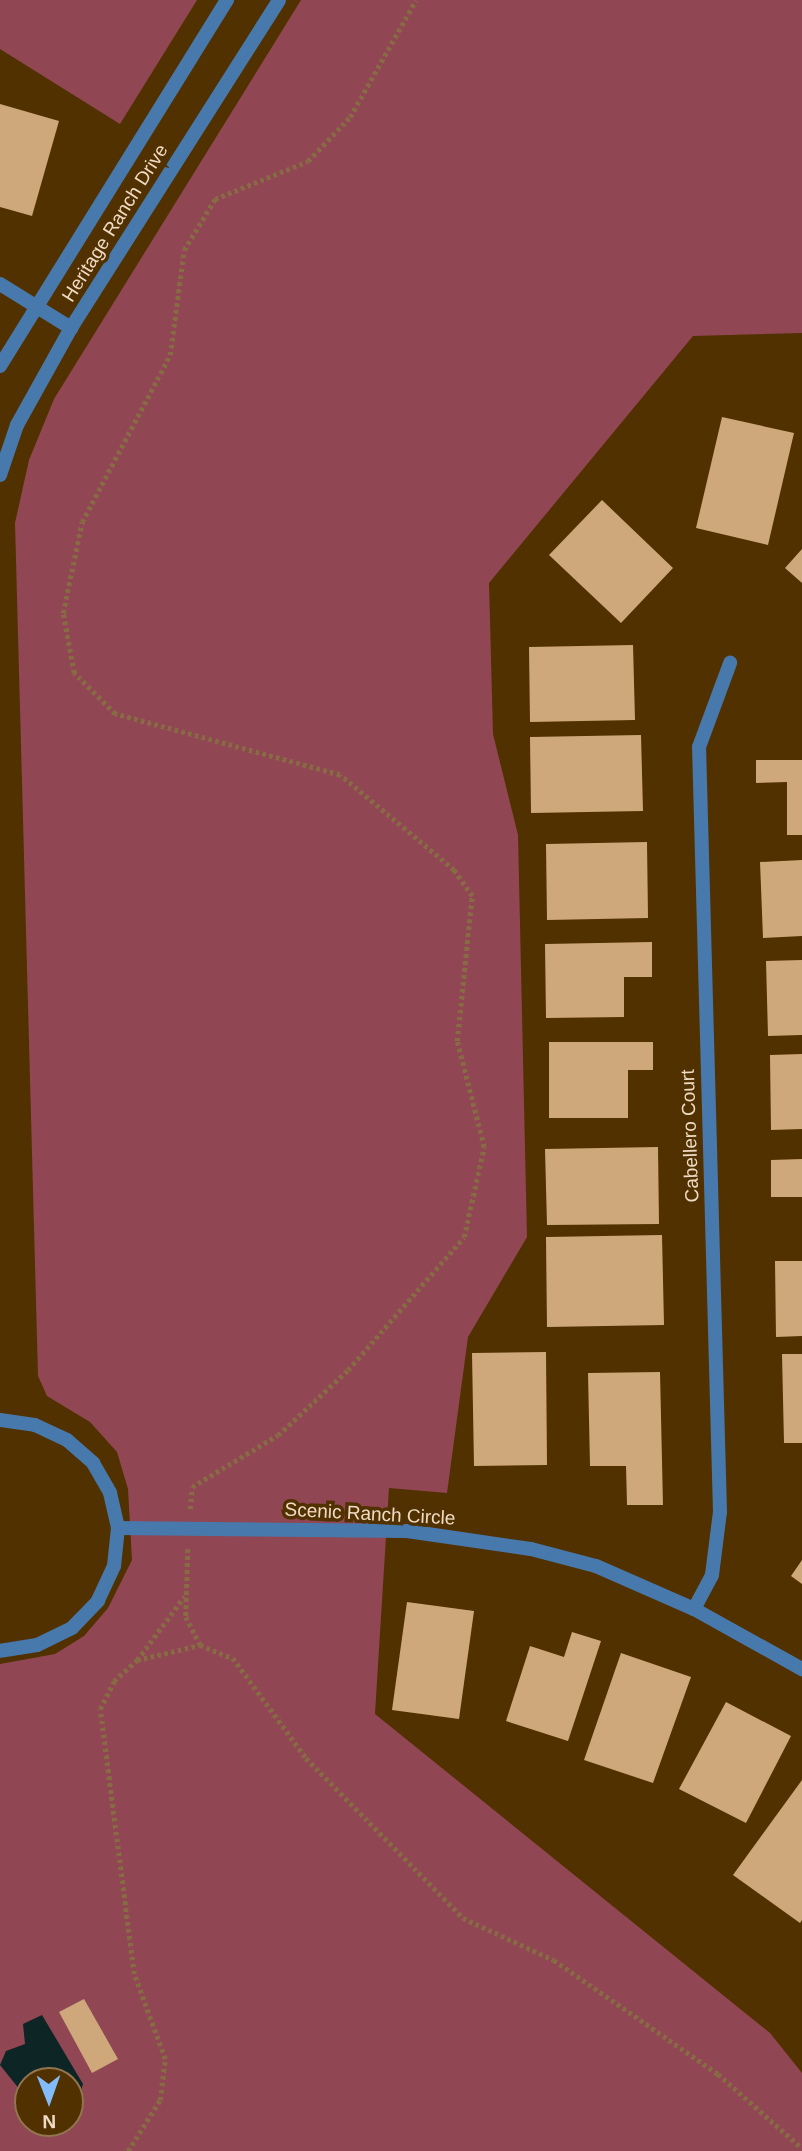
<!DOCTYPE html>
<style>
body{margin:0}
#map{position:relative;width:802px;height:2151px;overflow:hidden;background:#513100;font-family:Helvetica,sans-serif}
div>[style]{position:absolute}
.green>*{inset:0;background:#914653}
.water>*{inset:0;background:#0d2524}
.building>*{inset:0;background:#cea87b}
.path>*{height:4.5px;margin-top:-2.25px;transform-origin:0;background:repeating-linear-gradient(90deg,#876b43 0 3.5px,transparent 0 7px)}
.street>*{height:14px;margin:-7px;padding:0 7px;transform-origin:7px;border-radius:7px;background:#4879ac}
span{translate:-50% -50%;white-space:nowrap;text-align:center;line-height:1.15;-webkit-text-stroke:7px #513100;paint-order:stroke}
.street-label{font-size:19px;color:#efdbc5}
.north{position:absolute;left:14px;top:2067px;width:70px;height:70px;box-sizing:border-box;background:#513100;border:2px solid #90754f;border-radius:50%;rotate:179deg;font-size:19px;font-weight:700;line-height:28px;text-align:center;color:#efdbc5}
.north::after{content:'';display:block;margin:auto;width:24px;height:32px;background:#82bcfa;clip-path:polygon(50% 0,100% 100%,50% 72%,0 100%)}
</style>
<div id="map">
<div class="green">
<i style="clip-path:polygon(0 0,197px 0,120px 124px,0 49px)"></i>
<i style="clip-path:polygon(evenodd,301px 0,802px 0,802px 333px,693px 336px,489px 583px,493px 734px,518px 835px,527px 1237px,468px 1337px,447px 1493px,389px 1488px,375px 1714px,770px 2033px,802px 2073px,802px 2151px,0 2151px,0 1664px,55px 1654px,84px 1636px,108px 1608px,132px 1560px,128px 1489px,117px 1452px,90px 1422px,47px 1396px,38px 1376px,15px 523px,29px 460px,54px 399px,301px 0,28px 2081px,70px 2081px,70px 2123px,28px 2123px,28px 2081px)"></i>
</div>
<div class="water">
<i style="clip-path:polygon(42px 2015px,83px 2084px,80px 2094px,70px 2098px,70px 2081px,28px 2081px,28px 2100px,0 2065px,6px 2051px,25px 2044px,23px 2024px)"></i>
</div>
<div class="building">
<i style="clip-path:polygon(0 104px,59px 121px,32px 216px,0 207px)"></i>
<i style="clip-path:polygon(722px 417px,794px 433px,768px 545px,696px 528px)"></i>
<i style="clip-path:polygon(602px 500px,673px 568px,621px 623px,549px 555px)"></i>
<i style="clip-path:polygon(802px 549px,802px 583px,785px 568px)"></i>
<i style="clip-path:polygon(633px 645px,635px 720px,530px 722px,529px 647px)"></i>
<i style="clip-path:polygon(641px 735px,643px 811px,531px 813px,530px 737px)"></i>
<i style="clip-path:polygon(756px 760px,802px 760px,802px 835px,787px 835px,787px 782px,756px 783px)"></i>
<i style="clip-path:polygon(647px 842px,648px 918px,547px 920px,546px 844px)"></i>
<i style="clip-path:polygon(802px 860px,802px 936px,763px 938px,760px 862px)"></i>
<i style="clip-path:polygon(652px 942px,652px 977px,624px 977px,624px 1017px,546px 1018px,545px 944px)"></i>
<i style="clip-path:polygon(802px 960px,802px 1035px,768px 1036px,766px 961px)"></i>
<i style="clip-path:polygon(549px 1042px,653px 1042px,653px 1070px,628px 1070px,628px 1118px,549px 1118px)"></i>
<i style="clip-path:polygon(802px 1054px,802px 1129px,771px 1130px,770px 1055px)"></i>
<i style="clip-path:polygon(658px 1147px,659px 1224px,547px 1225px,545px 1149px)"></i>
<i style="clip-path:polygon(802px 1159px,802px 1197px,771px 1197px,771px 1160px)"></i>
<i style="clip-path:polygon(662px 1235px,664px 1325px,547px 1327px,546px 1237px)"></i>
<i style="clip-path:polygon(775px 1261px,802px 1261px,802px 1336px,776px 1337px)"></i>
<i style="clip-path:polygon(546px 1352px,547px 1465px,474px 1466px,472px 1353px)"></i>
<i style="clip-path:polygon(782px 1354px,802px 1354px,802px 1443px,784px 1443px)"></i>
<i style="clip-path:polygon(660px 1372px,663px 1505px,627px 1505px,626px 1466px,590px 1466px,588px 1373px)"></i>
<i style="clip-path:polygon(802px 1560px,802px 1584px,791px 1576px)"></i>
<i style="clip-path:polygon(407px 1602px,474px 1611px,459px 1719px,392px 1710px)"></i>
<i style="clip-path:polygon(572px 1632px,601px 1641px,568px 1741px,506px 1721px,530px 1646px,564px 1657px)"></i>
<i style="clip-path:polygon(621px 1653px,691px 1677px,653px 1783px,584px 1760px)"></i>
<i style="clip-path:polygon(726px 1702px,791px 1736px,746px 1823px,679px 1789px)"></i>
<i style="clip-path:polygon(802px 1780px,802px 1920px,800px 1923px,733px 1875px)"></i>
<i style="clip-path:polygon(84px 1999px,118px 2059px,92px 2073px,59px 2012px)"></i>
</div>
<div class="path">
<i style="left:190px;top:1509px;width:22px;rotate:-85deg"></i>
<i style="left:192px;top:1487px;width:100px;rotate:-31.2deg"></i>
<i style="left:278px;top:1435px;width:96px;rotate:-42.9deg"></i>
<i style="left:348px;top:1370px;width:176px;rotate:-48.9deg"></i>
<i style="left:464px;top:1237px;width:92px;rotate:-77.5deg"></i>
<i style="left:484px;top:1147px;width:109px;rotate:-104.3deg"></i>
<i style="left:457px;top:1041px;width:146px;rotate:-84.1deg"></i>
<i style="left:472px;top:896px;width:32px;rotate:-125deg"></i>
<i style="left:454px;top:870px;width:148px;rotate:-140.2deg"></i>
<i style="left:340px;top:775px;width:233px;rotate:-164.8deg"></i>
<i style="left:115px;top:714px;width:58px;rotate:-135deg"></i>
<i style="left:74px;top:673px;width:61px;rotate:-100.4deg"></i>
<i style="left:63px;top:613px;width:93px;rotate:-78.2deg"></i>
<i style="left:82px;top:522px;width:189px;rotate:-62.2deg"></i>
<i style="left:170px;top:355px;width:106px;rotate:-82.4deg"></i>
<i style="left:184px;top:250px;width:60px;rotate:-58.7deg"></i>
<i style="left:215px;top:199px;width:100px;rotate:-22.2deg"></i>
<i style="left:308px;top:161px;width:61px;rotate:-46.3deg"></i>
<i style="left:350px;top:117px;width:134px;rotate:-60.6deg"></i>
<i style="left:188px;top:1549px;width:68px;rotate:91.7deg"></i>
<i style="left:186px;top:1617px;width:31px;rotate:63deg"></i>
<i style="left:137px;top:1660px;width:79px;rotate:-53.3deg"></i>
<i style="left:128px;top:2151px;width:60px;rotate:-57.9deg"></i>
<i style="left:160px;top:2100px;width:41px;rotate:-83deg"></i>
<i style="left:165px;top:2059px;width:90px;rotate:-110deg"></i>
<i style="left:134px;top:1974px;width:267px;rotate:-97.3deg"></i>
<i style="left:100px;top:1709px;width:31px;rotate:-63deg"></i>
<i style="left:114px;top:1681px;width:31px;rotate:-42deg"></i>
<i style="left:137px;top:1660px;width:65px;rotate:-13.4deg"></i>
<i style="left:200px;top:1645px;width:35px;rotate:22deg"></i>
<i style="left:233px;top:1658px;width:124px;rotate:53.9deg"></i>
<i style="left:306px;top:1758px;width:224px;rotate:45.5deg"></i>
<i style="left:463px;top:1918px;width:100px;rotate:24.8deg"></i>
<i style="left:554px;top:1960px;width:200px;rotate:34.8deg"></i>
<i style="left:718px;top:2074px;width:112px;rotate:41.4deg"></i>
</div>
<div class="street">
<i style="left:0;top:284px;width:84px;rotate:31.8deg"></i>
<i style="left:0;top:366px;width:431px;rotate:-58.2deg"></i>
<i style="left:0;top:475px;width:53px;rotate:-71.2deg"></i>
<i style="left:17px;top:425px;width:111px;rotate:-60.9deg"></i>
<i style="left:71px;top:328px;width:388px;rotate:-57.6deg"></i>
<i style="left:0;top:1420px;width:35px;rotate:8deg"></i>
<i style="left:35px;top:1425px;width:35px;rotate:25deg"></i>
<i style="left:67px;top:1440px;width:35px;rotate:41deg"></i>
<i style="left:93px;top:1463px;width:34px;rotate:60deg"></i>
<i style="left:110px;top:1493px;width:36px;rotate:77deg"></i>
<i style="left:118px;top:1528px;width:38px;rotate:96deg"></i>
<i style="left:114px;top:1566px;width:38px;rotate:115deg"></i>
<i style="left:98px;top:1601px;width:37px;rotate:134deg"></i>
<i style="left:72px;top:1628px;width:39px;rotate:154deg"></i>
<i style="left:37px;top:1645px;width:37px;rotate:171deg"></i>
<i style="left:118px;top:1528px;width:289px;rotate:0.6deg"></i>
<i style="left:407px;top:1531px;width:125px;rotate:8.3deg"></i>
<i style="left:531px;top:1549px;width:67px;rotate:14.7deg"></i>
<i style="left:596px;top:1566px;width:107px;rotate:23.7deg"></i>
<i style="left:694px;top:1609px;width:124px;rotate:29.1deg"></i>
<i style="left:694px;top:1609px;width:38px;rotate:-62deg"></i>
<i style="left:712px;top:1575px;width:64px;rotate:-82.8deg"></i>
<i style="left:720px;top:1512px;width:765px;rotate:-91.57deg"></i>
<i style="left:699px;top:747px;width:90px;rotate:-69.7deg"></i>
</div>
<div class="street-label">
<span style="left:115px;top:223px;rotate:-58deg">Heritage Ranch Drive</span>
<span style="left:690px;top:1136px;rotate:-92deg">Cabellero Court</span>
<span style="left:370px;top:1514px;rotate:3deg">Scenic Ranch Circle</span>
</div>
<div class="north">N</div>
</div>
